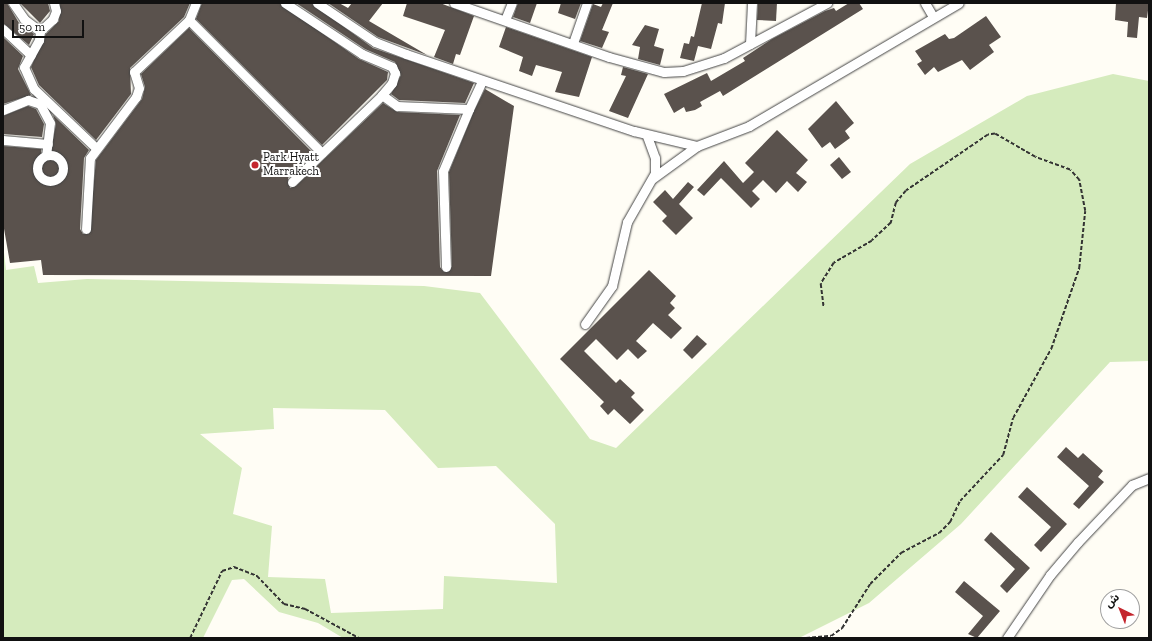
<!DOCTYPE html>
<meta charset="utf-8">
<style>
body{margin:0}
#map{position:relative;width:1152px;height:641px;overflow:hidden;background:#fffdf5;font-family:"Zilla Slab","Noto Sans Arabic",serif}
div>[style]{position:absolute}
.green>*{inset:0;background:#d5ebbd}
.building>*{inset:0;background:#5a524d}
.path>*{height:1.5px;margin-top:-0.75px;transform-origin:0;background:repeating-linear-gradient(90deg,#333 0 4px,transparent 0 6px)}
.roads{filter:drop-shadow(0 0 1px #444) drop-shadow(0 0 1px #444)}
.minor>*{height:9px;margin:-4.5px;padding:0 4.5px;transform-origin:4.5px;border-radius:4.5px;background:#fff}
.minor>.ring{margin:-4.5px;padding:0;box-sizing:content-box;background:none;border:9px solid #fff;border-radius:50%}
.dots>*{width:11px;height:11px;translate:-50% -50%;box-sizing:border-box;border:2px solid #fff;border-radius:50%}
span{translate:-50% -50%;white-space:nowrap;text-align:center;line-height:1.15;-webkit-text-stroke:4px #fff;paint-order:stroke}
.poi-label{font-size:12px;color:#111}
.left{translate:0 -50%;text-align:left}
.frame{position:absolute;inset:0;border:4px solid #111;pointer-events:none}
.north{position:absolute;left:1100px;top:589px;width:40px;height:40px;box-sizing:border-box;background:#fff;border:1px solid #a0a0a0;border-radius:50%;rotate:317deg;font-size:11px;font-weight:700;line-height:16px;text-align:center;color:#111}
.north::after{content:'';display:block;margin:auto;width:14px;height:18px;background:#c4262e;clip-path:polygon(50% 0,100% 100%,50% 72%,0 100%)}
.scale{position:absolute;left:12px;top:20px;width:72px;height:18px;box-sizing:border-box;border:2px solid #111;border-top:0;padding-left:5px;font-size:12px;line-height:14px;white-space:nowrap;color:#111;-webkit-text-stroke:3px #fff;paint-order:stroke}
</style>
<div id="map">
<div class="green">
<i style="clip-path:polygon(evenodd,1113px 74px,1149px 81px,1149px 361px,1110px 362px,961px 524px,869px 603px,799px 638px,343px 638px,318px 623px,279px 612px,244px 579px,232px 580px,203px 638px,3px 638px,3px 243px,6px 270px,34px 266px,38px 283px,87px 279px,424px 286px,480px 293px,590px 439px,616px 448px,910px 164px,1027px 96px,1113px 74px,273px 408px,385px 410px,438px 468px,496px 466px,555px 524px,557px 583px,444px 576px,443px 609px,331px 613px,325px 579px,268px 577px,272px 526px,233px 514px,242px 468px,200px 434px,274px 429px,273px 408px)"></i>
</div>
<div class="building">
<i style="clip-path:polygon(3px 3px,7px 3px,19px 23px,34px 34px,29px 45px,3px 23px)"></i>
<i style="clip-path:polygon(20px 3px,48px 3px,50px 11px,40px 23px)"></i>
<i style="clip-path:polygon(60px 3px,190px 3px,184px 17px,130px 68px,131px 94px,96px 140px,39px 85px,31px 67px,46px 34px,59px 21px)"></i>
<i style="clip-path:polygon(202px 3px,279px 3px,359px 59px,388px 72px,387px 80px,322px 145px,196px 19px)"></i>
<i style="clip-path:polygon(296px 3px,311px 3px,373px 48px,474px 83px,465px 103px,399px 100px,391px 94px,401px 75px,395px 62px,365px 49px)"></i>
<i style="clip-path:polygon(328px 3px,339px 3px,348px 8px,352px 3px,383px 3px,369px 21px,427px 55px,378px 37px)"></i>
<i style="clip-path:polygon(407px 3px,440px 3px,474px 16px,460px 55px,456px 54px,453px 64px,434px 57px,445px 30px,403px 16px)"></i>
<i style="clip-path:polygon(518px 3px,537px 3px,530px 23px,513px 17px)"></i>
<i style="clip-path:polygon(561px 3px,581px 3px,575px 19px,558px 13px)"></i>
<i style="clip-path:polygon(603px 3px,613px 3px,602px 30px,609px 32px,602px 48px,580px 41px,593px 4px,601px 7px)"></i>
<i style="clip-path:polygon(702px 3px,725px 3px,722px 24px,718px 23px,711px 49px,698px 46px,694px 61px,680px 58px,684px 43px,689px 44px,691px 36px,694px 37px)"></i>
<i style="clip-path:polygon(758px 3px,777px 3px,776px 21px,757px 20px)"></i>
<i style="clip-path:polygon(849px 3px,859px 3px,863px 9px,723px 96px,720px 91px,700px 102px,702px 106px,695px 110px,686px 112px,684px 107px,674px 113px,664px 94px,707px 73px,711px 81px,745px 61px,743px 58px,772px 39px,825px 11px,834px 8px,836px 11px)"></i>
<i style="clip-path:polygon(1116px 3px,1149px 3px,1147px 18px,1139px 17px,1137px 38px,1127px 37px,1128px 22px,1115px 20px)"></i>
<i style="clip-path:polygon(986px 16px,1001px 37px,989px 45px,994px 52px,970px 70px,962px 60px,938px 72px,934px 67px,925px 75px,917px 64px,922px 61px,915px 51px,945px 34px,949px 39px,954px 38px)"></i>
<i style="clip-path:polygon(645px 25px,659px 29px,654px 46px,664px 49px,660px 65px,638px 59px,640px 47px,632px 45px)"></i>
<i style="clip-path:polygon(506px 27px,592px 57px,579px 97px,555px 92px,562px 72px,536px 65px,532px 76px,519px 71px,523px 57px,499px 47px)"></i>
<i style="clip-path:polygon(189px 28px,313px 153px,288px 178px,290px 188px,296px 186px,383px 103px,397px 112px,460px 115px,437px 171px,440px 267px,444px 272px,452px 267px,449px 172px,474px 111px,485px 89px,514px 106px,491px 276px,43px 275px,41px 260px,10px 263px,3px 223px,3px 146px,41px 149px,41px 158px,49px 160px,56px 124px,53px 115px,89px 150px,84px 158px,80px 229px,83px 234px,89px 234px,96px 160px,142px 99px,145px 87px,141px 74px)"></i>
<i style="clip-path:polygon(3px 37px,23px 56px,18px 69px,31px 95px,3px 104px)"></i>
<i style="clip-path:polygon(623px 67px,648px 74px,628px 118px,609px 111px,626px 76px,621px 75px)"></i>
<i style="clip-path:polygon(836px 101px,854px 123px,845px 131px,850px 138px,835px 149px,830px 142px,822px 148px,808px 129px)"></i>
<i style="clip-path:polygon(28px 106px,36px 109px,44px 124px,42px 137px,3px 134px,3px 116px)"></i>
<i style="clip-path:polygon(777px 130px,808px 160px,796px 173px,807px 182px,798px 192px,787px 181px,776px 193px,763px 180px,752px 191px,760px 199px,751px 208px,721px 178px,704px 196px,697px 190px,724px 161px,743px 183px,754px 172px,745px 163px)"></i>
<i style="clip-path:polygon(839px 157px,851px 172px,842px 179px,830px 165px)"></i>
<i style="clip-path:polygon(688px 182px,694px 187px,679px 204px,693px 218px,676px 235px,662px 221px,667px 216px,653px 202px,665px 190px,673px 199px)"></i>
<i style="clip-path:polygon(649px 270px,676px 296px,670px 303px,675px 308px,668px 315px,682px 328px,671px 339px,653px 323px,636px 341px,647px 351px,638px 359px,628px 349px,617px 360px,596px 339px,584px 351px,616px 383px,620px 379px,635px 393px,631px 397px,644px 410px,630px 424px,614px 409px,608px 415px,600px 406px,604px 402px,560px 359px)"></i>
<i style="clip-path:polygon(697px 335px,707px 344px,692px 359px,683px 350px)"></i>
<i style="clip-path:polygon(1066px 447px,1078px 458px,1083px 453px,1103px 471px,1098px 477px,1104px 482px,1079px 509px,1073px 504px,1089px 486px,1057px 457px)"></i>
<i style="clip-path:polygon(1027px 487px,1067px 524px,1041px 552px,1034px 545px,1051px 527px,1018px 497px)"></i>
<i style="clip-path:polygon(991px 532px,1030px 568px,1007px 593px,1000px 586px,1015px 569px,984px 540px)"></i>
<i style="clip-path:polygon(964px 581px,1000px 611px,977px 638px,968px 634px,983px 616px,955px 592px)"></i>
</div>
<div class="path">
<i style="left:190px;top:638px;width:74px;rotate:-64.5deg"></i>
<i style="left:222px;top:571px;width:13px;rotate:-18deg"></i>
<i style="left:234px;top:567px;width:25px;rotate:21deg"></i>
<i style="left:257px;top:576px;width:39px;rotate:46deg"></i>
<i style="left:284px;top:604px;width:22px;rotate:13deg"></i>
<i style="left:305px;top:609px;width:61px;rotate:28.2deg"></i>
<i style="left:806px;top:638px;width:25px;rotate:-5deg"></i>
<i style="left:831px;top:636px;width:14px;rotate:-36deg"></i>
<i style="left:842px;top:628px;width:52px;rotate:-57.5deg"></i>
<i style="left:870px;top:584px;width:44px;rotate:-45deg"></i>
<i style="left:901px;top:553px;width:43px;rotate:-27.8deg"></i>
<i style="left:939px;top:533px;width:16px;rotate:-45deg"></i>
<i style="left:950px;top:522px;width:23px;rotate:-65deg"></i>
<i style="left:960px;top:501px;width:63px;rotate:-46.9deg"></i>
<i style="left:1003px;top:455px;width:38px;rotate:-75deg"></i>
<i style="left:1013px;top:418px;width:79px;rotate:-61.2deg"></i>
<i style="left:1051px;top:349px;width:86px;rotate:-70.9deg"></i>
<i style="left:1079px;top:268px;width:57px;rotate:-84deg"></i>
<i style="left:1085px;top:211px;width:32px;rotate:-101deg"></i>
<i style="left:1079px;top:180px;width:13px;rotate:-132deg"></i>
<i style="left:1070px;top:170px;width:37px;rotate:-160deg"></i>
<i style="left:1035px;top:157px;width:46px;rotate:-150.1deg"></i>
<i style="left:995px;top:134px;width:7px;rotate:172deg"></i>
<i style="left:988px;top:135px;width:99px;rotate:145.7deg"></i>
<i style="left:906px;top:191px;width:16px;rotate:130deg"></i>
<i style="left:896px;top:203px;width:21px;rotate:104deg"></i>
<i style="left:891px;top:223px;width:26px;rotate:137deg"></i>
<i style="left:872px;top:241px;width:44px;rotate:149.9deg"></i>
<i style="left:834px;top:263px;width:25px;rotate:122deg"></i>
<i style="left:821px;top:284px;width:23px;rotate:83deg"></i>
</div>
<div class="roads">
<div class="minor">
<i style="left:13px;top:3px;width:19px;rotate:55deg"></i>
<i style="left:24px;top:19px;width:20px;rotate:37deg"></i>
<i style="left:54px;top:3px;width:8px;rotate:76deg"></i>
<i style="left:56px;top:11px;width:9px;rotate:111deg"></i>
<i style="left:53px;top:19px;width:18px;rotate:137deg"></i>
<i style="left:40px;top:31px;width:9px;rotate:96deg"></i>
<i style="left:39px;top:40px;width:31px;rotate:119deg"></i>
<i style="left:24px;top:67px;width:24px;rotate:66deg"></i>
<i style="left:34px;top:89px;width:86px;rotate:43.6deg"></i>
<i style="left:285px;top:3px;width:92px;rotate:33.5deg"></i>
<i style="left:362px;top:54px;width:33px;rotate:23deg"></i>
<i style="left:392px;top:67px;width:7px;rotate:63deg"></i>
<i style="left:395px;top:73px;width:10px;rotate:107deg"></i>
<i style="left:392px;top:83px;width:16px;rotate:130deg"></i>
<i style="left:317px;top:3px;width:70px;rotate:33.9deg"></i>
<i style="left:375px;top:42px;width:33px;rotate:21deg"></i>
<i style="left:406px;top:54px;width:241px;rotate:18.7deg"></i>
<i style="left:634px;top:131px;width:65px;rotate:13.4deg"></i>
<i style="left:697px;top:146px;width:56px;rotate:-21deg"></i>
<i style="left:749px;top:126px;width:243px;rotate:-30.4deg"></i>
<i style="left:454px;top:3px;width:164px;rotate:19.2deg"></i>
<i style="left:609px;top:57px;width:57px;rotate:15.3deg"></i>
<i style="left:664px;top:72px;width:19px;rotate:-3deg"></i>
<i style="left:683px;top:71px;width:43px;rotate:-17.6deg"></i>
<i style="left:724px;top:58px;width:117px;rotate:-28.1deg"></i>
<i style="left:925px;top:3px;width:16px;rotate:60deg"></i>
<i style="left:189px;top:20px;width:188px;rotate:45deg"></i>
<i style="left:505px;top:20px;width:18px;rotate:-68deg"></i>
<i style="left:3px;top:29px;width:38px;rotate:43deg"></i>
<i style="left:573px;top:43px;width:42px;rotate:-70.7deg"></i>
<i style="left:750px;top:44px;width:41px;rotate:-87.2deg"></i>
<i style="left:3px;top:110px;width:27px;rotate:-22deg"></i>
<i style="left:28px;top:100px;width:13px;rotate:18deg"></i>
<i style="left:40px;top:104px;width:21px;rotate:62deg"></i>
<i style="left:50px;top:123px;width:32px;rotate:97deg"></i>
<i style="left:3px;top:140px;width:45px;rotate:5.1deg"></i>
<i class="ring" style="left:37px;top:155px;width:17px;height:17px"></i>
<i style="left:653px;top:178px;width:54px;rotate:-36deg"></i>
<i style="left:292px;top:182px;width:125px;rotate:-44deg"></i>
<i style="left:382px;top:95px;width:19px;rotate:36deg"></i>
<i style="left:397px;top:106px;width:72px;rotate:2.4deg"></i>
<i style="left:469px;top:109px;width:31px;rotate:-65deg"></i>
<i style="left:86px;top:229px;width:71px;rotate:-86.8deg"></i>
<i style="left:90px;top:158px;width:76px;rotate:-53deg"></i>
<i style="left:136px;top:97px;width:9px;rotate:-72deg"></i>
<i style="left:139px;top:88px;width:17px;rotate:-107deg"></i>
<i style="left:134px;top:72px;width:76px;rotate:-43.4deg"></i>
<i style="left:189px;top:20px;width:18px;rotate:-68deg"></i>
<i style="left:446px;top:267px;width:96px;rotate:-91.8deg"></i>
<i style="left:443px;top:171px;width:67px;rotate:-67.2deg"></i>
<i style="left:585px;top:324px;width:47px;rotate:-54.6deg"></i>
<i style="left:612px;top:286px;width:66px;rotate:-76.8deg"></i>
<i style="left:627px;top:222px;width:56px;rotate:-60.3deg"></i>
<i style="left:655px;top:173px;width:15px;rotate:-90deg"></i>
<i style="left:655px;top:158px;width:23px;rotate:-110deg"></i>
<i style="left:1007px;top:638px;width:76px;rotate:-55.7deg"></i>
<i style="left:1050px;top:575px;width:43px;rotate:-49.7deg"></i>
<i style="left:1078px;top:542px;width:79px;rotate:-46.5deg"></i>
<i style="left:1132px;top:485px;width:18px;rotate:-22deg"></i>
</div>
</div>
<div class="dots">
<i style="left:255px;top:165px;background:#c4262e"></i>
</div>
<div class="poi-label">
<span class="left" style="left:263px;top:165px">Park Hyatt<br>Marrakech</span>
</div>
<div class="frame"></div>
<div class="north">ش</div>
<div class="scale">50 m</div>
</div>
